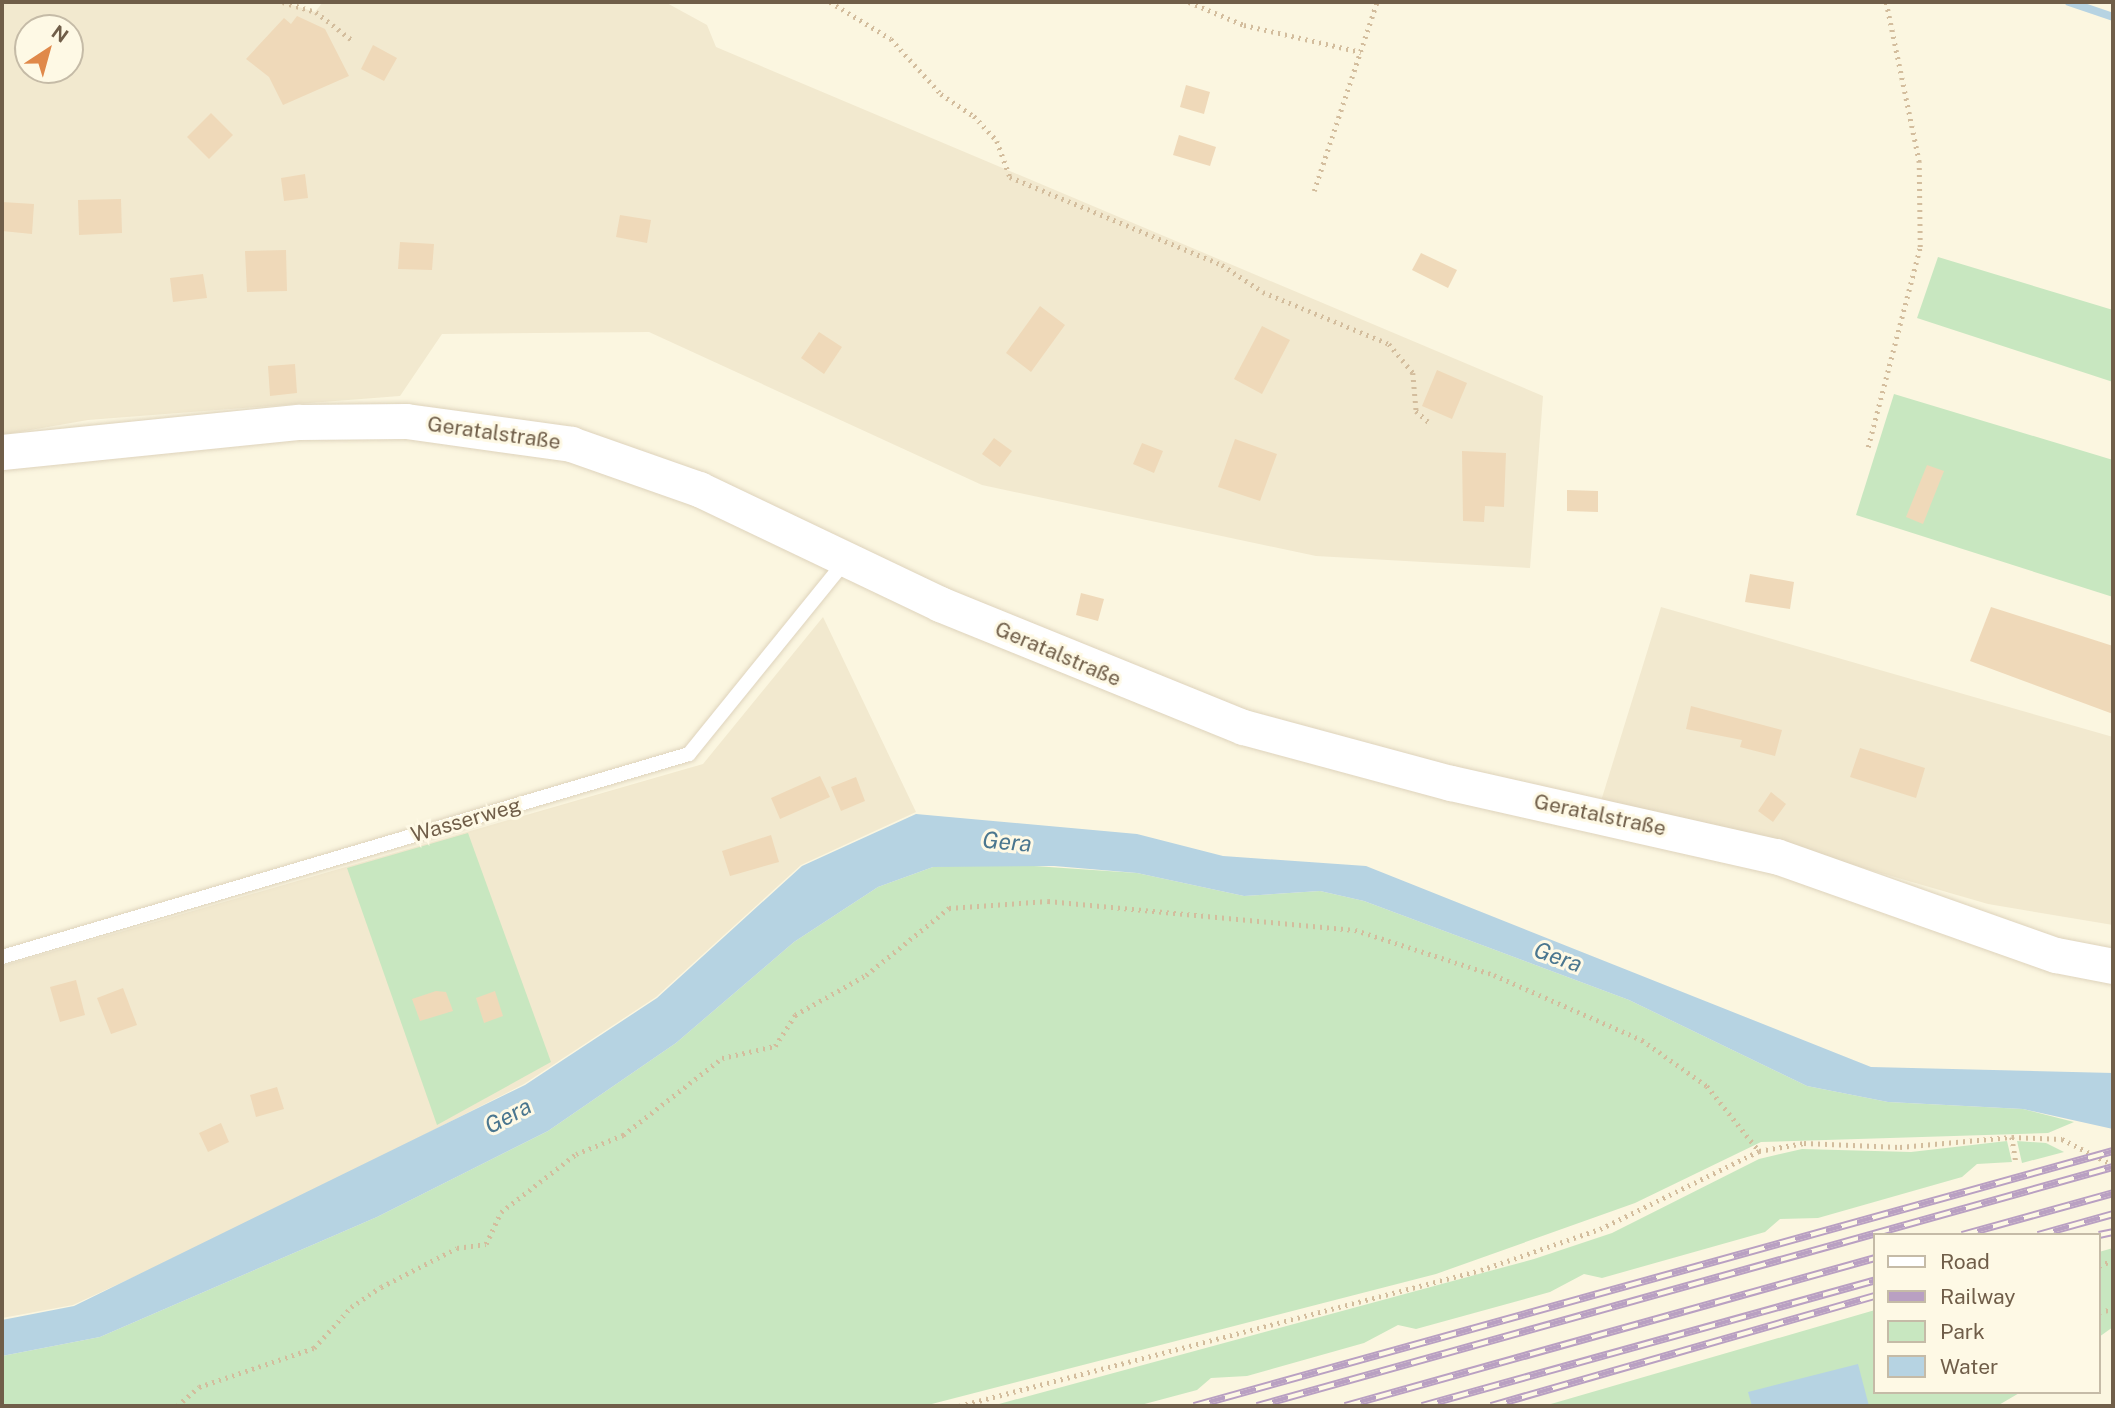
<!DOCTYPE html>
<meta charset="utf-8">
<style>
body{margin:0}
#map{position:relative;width:2115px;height:1408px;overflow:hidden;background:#fbf6e0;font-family:"Public Sans",sans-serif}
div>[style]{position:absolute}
.residential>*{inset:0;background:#f2e9cf}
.green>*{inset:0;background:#c8e7c0}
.water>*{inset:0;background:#b6d3e2}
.stream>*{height:8px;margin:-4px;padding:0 4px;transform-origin:4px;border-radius:4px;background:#b6d3e2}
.building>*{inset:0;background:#efd9b9}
.path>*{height:4.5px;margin-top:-2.25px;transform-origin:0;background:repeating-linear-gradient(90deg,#d3bd9d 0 2px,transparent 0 7px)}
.roads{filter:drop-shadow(0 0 2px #ded3bc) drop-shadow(0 0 2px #ded3bc)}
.service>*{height:14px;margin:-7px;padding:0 7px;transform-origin:7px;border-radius:7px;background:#fff}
.tertiary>*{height:35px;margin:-17.5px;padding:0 17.5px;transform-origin:17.5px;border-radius:17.5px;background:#fff}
.rail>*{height:8px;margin-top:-4px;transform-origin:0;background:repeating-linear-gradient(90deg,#fef9e5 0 16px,#b9a0c2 0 32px);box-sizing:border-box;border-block:2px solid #b9a0c2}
span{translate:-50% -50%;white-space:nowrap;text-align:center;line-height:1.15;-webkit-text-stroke:6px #fef9e5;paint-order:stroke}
.street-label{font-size:21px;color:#705e49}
.water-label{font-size:23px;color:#4a768f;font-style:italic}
.frame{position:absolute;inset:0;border:4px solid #705e49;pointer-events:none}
.legend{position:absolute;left:1873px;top:1233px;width:228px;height:161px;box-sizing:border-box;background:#fef9e5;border:2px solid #c5bba7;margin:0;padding:9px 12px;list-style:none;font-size:21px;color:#705e49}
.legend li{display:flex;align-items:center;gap:14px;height:35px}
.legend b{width:35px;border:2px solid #c5bba7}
.north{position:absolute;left:14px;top:14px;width:70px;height:70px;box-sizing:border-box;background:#fef9e5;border:2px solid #c5bba7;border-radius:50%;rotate:36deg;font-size:19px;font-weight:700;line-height:28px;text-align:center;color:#705e49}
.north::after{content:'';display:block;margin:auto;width:24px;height:32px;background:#e0894a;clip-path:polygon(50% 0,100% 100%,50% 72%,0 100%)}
</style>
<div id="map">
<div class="residential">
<i style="clip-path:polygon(evenodd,2px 2px,283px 2px,315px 12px,323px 2px,665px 2px,707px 25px,716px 47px,1543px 396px,1530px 568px,1316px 556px,982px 485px,649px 332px,442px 334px,400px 396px,88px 420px,2px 435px,2px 2px,28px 28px,70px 28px,70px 70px,28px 70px,28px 28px)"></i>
<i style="clip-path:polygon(1661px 607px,2113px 737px,2113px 925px,1988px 904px,1753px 836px,1601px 801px)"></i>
<i style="clip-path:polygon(823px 617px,916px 812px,801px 865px,656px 997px,524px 1084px,251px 1223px,73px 1305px,2px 1318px,2px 966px,703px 764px)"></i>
</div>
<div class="green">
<i style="clip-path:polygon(1938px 257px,2113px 310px,2113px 382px,1917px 318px)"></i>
<i style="clip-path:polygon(1894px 394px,2113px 460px,2113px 597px,1856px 515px)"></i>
<i style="clip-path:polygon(468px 833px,551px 1062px,437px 1125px,347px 868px)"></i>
<i style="clip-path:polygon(989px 863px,1137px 873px,1244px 896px,1320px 891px,1364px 901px,1629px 1000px,1807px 1086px,1888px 1102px,2023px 1109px,2074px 1122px,2048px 1133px,1761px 1142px,1635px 1203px,1436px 1274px,924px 1406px,2px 1406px,2px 1356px,100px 1337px,377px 1217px,548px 1131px,676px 1043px,794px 942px,878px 887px,933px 867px)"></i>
<i style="clip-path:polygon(2007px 1141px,2012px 1162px,1977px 1164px,1962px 1177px,1818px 1218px,1780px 1219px,1765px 1232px,1602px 1278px,1584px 1274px,1550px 1292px,1416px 1329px,1398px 1325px,1364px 1343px,1247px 1376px,1211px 1378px,1197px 1390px,1137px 1406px,999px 1404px,1534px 1259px,1612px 1233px,1759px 1159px,1802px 1149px,1911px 1152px)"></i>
<i style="clip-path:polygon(2017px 1141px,2046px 1143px,2064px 1152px,2022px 1163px)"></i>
<i style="clip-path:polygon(2113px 1248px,2113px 1327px,2099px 1337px,2099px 1252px)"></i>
<i style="clip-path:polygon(1875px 1310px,1875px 1392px,2021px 1392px,1997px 1406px,1544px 1406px)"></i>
</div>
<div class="water">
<i style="clip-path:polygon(916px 814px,1137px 834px,1223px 856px,1366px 866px,1871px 1067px,2113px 1073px,2113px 1129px,2023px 1109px,1888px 1102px,1807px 1086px,1629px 1000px,1364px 901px,1320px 891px,1244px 896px,1137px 873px,1054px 866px,933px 867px,878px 887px,794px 942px,676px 1043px,548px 1131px,377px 1217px,100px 1337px,2px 1356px,2px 1320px,74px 1306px,525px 1085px,657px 998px,802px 866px)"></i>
<i style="clip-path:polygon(1858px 1364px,1869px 1406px,1752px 1406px,1748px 1392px)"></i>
</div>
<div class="stream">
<i style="left:2069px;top:2px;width:46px;rotate:18.8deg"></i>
</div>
<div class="building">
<i style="clip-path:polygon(297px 16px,325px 29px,349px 76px,283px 105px,269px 77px,246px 59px,284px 18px,291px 24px)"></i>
<i style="clip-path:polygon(373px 45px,397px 58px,384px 81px,361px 69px)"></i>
<i style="clip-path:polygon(1186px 85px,1210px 92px,1204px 114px,1180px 107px)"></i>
<i style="clip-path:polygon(211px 113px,233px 135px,209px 159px,187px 137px)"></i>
<i style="clip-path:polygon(1179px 135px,1216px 147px,1210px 166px,1173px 155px)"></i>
<i style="clip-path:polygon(305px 174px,308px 198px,284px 201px,281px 178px)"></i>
<i style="clip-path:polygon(121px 199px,122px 233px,79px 235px,78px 200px)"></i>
<i style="clip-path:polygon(2px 202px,34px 204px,32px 234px,2px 231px)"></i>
<i style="clip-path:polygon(620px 215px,651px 220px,647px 243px,616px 237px)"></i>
<i style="clip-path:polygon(400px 242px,434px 244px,432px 270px,398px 269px)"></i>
<i style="clip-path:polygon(286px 250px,287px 291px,247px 292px,245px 251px)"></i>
<i style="clip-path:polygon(1421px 253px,1457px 270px,1448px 288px,1412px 270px)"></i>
<i style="clip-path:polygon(203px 274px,207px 298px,173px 302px,170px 278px)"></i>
<i style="clip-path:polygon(1040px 306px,1065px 325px,1031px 372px,1006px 353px)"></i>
<i style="clip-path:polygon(1262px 326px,1290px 340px,1262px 394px,1234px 379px)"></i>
<i style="clip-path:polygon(819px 332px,842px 347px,824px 374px,801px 358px)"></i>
<i style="clip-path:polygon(295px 364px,297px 393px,270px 396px,268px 366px)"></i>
<i style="clip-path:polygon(1437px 370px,1467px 383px,1452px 419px,1422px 406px)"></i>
<i style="clip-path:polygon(994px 438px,1012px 451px,1000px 467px,982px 454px)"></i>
<i style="clip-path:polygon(1235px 439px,1277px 454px,1260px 501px,1218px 487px)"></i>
<i style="clip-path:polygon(1142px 443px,1163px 451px,1154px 473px,1133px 464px)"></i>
<i style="clip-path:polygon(1462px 451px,1506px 453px,1504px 507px,1485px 506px,1484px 522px,1463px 521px)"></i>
<i style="clip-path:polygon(1927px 465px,1944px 471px,1923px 524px,1906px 517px)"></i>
<i style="clip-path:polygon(1567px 490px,1598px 491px,1598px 512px,1567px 511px)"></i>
<i style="clip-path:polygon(1750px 574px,1794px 582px,1790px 609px,1745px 602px)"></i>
<i style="clip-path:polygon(1081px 593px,1104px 599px,1098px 621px,1076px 615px)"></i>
<i style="clip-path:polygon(1991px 607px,2113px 646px,2113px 714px,1970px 661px)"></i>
<i style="clip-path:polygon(1691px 706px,1782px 730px,1775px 756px,1740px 747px,1742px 740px,1686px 729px)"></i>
<i style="clip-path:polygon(1860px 748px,1925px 768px,1916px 798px,1850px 777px)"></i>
<i style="clip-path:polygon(820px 776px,830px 797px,780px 819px,771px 798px)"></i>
<i style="clip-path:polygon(856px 777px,865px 801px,841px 811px,831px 787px)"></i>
<i style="clip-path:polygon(1771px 792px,1786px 804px,1773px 822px,1758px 811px)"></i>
<i style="clip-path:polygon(771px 835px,779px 862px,730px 876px,722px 851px)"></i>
<i style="clip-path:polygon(76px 980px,85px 1015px,60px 1022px,50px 987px)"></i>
<i style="clip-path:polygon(123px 988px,137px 1025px,111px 1034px,97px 998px)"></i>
<i style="clip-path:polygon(436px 991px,446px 992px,453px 1011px,420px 1021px,412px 999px)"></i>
<i style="clip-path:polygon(495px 991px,503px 1016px,484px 1023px,476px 998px)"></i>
<i style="clip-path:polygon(277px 1087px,284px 1109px,256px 1117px,250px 1095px)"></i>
<i style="clip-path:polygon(221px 1123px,229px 1142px,208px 1152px,199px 1133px)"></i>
</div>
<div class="path">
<i style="left:283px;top:2px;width:34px;rotate:17deg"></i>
<i style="left:316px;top:12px;width:46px;rotate:37.9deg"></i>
<i style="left:678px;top:2px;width:44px"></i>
<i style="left:830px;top:2px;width:71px;rotate:31.2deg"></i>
<i style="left:891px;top:39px;width:74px;rotate:47.7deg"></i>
<i style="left:941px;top:94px;width:40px;rotate:34deg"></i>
<i style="left:974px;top:116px;width:34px;rotate:47deg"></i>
<i style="left:997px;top:141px;width:38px;rotate:70deg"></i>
<i style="left:1010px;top:177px;width:230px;rotate:22.5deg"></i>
<i style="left:1222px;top:265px;width:49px;rotate:33.4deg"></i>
<i style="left:1263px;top:292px;width:136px;rotate:22.4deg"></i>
<i style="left:1389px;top:344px;width:38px;rotate:50deg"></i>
<i style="left:1413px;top:373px;width:38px;rotate:85deg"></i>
<i style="left:1416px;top:411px;width:18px;rotate:41deg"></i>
<i style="left:1189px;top:2px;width:60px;rotate:22.7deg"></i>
<i style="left:1244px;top:25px;width:120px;rotate:13deg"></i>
<i style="left:1314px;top:191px;width:199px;rotate:-71.6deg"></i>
<i style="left:1868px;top:447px;width:207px;rotate:-75.4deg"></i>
<i style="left:1920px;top:247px;width:85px;rotate:-90.7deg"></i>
<i style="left:1919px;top:162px;width:163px;rotate:-101.7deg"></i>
<i style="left:2012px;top:1137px;width:25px;rotate:81deg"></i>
<i style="left:2099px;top:1266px;width:15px;rotate:-23deg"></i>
<i style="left:2099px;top:1312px;width:14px;rotate:-12deg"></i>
<i style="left:177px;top:1406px;width:29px;rotate:-41deg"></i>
<i style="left:199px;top:1387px;width:121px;rotate:-18.7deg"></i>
<i style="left:314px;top:1348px;width:55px;rotate:-47.9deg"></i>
<i style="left:351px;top:1307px;width:36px;rotate:-34deg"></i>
<i style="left:381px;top:1287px;width:85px;rotate:-27.2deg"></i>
<i style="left:457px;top:1248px;width:29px;rotate:-8deg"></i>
<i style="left:486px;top:1244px;width:35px;rotate:-65deg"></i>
<i style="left:501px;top:1212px;width:95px;rotate:-37.7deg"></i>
<i style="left:576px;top:1154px;width:51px;rotate:-22deg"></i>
<i style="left:623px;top:1135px;width:125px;rotate:-37.9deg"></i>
<i style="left:722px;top:1058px;width:54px;rotate:-12.8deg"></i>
<i style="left:775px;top:1046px;width:37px;rotate:-57deg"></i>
<i style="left:795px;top:1015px;width:81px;rotate:-29.4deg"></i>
<i style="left:866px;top:975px;width:107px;rotate:-38.9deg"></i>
<i style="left:949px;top:908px;width:99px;rotate:-4deg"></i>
<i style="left:1048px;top:901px;width:308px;rotate:5.4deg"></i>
<i style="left:1355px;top:930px;width:146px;rotate:17.9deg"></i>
<i style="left:1494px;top:975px;width:162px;rotate:23.7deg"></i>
<i style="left:1642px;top:1040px;width:80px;rotate:35.3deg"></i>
<i style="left:1707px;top:1086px;width:83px;rotate:51.3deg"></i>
<i style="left:959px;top:1406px;width:539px;rotate:-14.6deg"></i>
<i style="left:1481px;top:1270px;width:126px;rotate:-19deg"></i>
<i style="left:1600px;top:1229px;width:177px;rotate:-26.1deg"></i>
<i style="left:1759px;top:1151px;width:46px;rotate:-10.1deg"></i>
<i style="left:1804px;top:1143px;width:96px;rotate:2.4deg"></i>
<i style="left:1900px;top:1147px;width:112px;rotate:-5.1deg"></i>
<i style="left:2012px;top:1137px;width:50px;rotate:2.3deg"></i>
<i style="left:2062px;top:1139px;width:57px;rotate:27deg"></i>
</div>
<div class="roads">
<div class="service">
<i style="left:2px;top:957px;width:716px;rotate:-16.46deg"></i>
<i style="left:689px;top:754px;width:250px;rotate:-51deg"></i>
</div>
<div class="tertiary">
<i style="left:2px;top:452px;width:299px;rotate:-5.8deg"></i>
<i style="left:299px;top:422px;width:107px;rotate:-0.5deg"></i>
<i style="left:406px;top:421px;width:167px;rotate:7.9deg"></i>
<i style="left:571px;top:444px;width:136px;rotate:19.4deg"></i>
<i style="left:699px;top:489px;width:267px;rotate:25.5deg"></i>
<i style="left:940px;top:604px;width:327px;rotate:22.1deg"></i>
<i style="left:1243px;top:727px;width:215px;rotate:15.1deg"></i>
<i style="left:1451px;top:783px;width:333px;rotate:12.7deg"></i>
<i style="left:1776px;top:856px;width:297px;rotate:19.5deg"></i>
<i style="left:2056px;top:955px;width:58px;rotate:10.9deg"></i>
</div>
</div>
<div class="rail">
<i style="left:1962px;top:1235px;width:157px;rotate:-15.5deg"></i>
<i style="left:2038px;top:1235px;width:78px;rotate:-15.6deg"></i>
<i style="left:2099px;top:1235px;width:14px;rotate:-12deg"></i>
<i style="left:1194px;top:1406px;width:954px;rotate:-15.51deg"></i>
<i style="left:1257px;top:1406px;width:889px;rotate:-15.6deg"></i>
<i style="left:1345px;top:1406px;width:550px;rotate:-15.6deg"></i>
<i style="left:1422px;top:1406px;width:470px;rotate:-15.5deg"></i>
<i style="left:1491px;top:1406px;width:399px;rotate:-16deg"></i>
</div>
<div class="street-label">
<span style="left:494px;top:433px;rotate:8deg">Geratalstraße</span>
<span style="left:1058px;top:654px;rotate:23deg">Geratalstraße</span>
<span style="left:1600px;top:815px;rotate:12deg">Geratalstraße</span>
<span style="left:466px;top:820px;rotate:-16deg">Wasserweg</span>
</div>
<div class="water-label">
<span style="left:1007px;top:842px;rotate:5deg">Gera</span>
<span style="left:1558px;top:957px;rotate:20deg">Gera</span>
<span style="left:508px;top:1116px;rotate:-28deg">Gera</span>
</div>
<div class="frame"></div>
<ul class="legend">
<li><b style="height:9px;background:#fff"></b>Road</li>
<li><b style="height:9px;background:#b9a0c2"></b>Railway</li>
<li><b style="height:19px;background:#c8e7c0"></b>Park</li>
<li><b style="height:19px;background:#b6d3e2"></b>Water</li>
</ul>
<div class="north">N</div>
</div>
